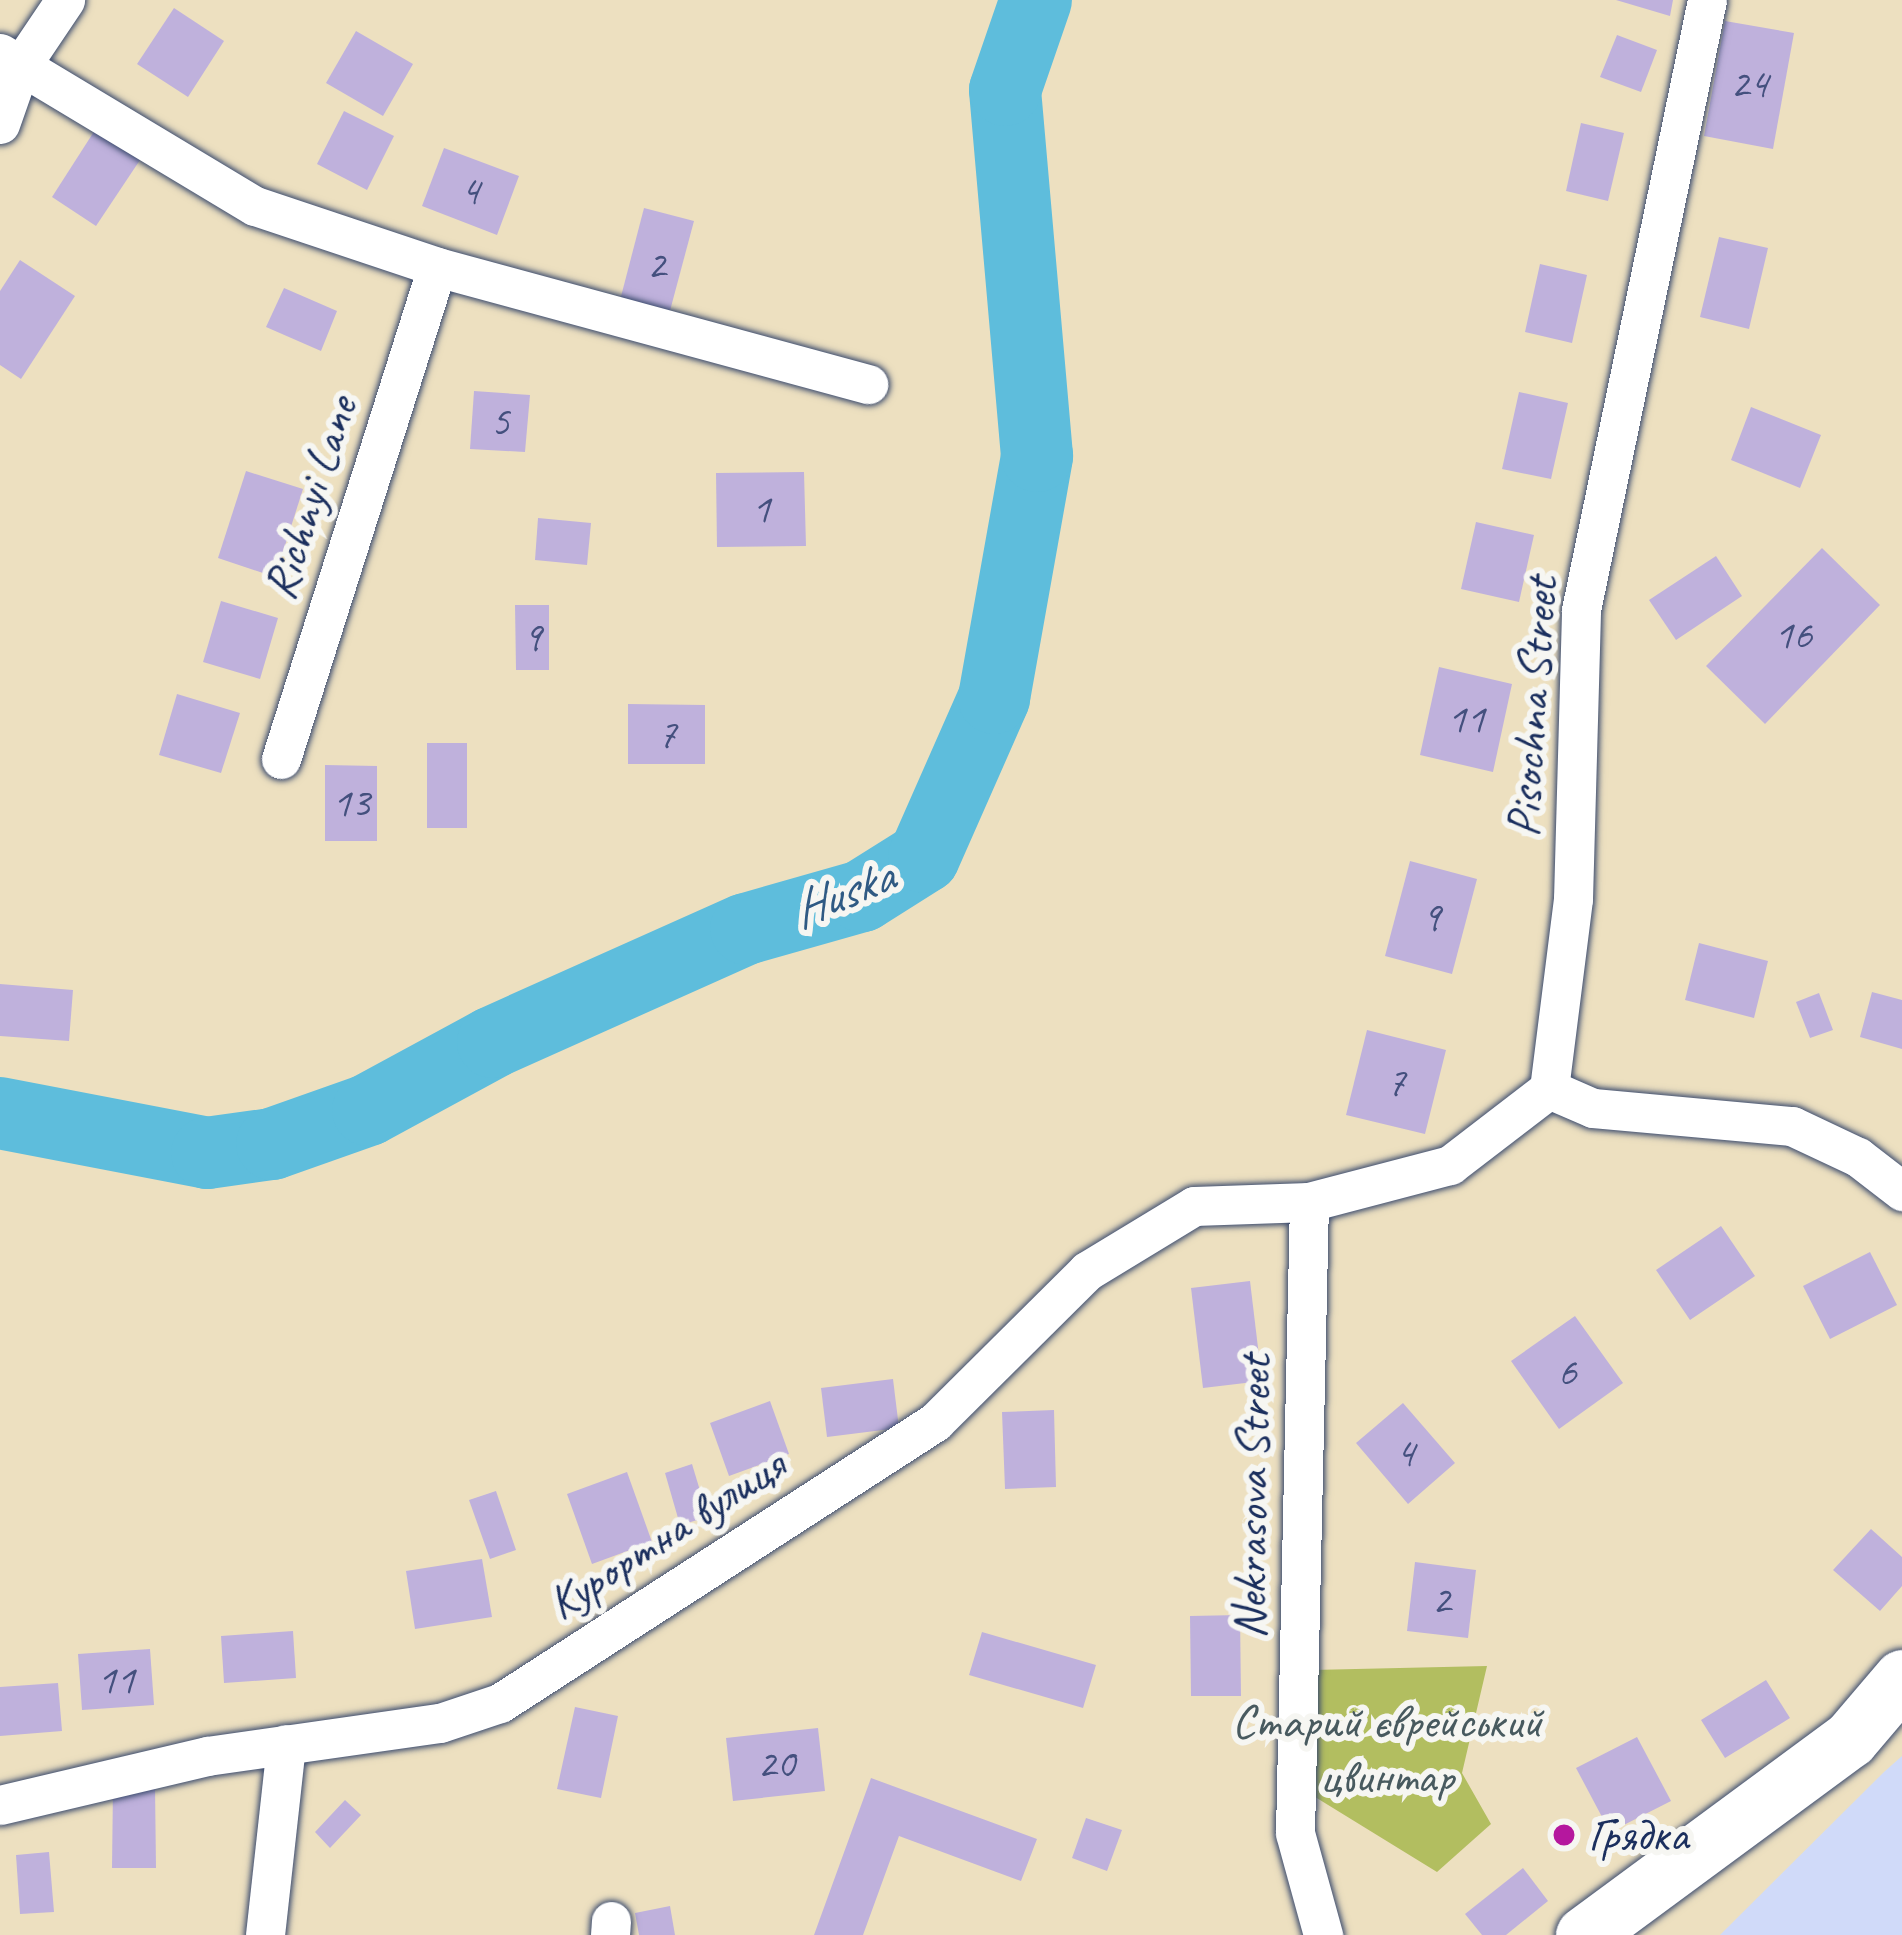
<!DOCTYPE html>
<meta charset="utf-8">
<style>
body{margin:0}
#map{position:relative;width:1902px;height:1935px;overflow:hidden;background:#ede0c0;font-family:Caveat,sans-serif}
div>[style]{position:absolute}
.built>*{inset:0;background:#d0daf9}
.green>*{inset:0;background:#b2be60}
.river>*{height:72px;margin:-36px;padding:0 36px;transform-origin:36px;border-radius:36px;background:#5ebddc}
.building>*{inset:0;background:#bfb1dc}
.roads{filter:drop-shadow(0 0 3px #3a4a6d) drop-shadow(0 0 3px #3a4a6d)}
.street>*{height:39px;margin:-19.5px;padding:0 19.5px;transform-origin:19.5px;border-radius:19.5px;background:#fff}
.secondary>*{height:57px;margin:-28.5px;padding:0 28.5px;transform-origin:28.5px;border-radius:28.5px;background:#fff}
.dots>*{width:33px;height:33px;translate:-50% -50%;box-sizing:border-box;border:6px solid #f6f6f2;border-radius:50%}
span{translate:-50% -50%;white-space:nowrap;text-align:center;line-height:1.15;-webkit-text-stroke:12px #f6f6f2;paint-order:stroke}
.number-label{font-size:42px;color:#44507e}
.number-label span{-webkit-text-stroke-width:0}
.street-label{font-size:48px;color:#1b2f5e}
.park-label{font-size:48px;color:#485a5f}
.poi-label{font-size:48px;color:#1b2f5e}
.left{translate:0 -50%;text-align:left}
.water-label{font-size:51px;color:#2f5a84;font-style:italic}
</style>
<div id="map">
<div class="built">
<i style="clip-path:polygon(1902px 1756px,1902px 1935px,1720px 1935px,1884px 1772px)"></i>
</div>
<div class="green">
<i style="clip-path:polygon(1487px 1666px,1462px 1773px,1491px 1824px,1437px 1872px,1307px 1792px,1312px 1670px)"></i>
</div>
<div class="river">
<i style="left:0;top:1113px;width:211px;rotate:10.9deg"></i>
<i style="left:207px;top:1153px;width:66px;rotate:-7.9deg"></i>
<i style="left:272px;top:1144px;width:102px;rotate:-19.5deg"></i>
<i style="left:368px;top:1110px;width:142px;rotate:-28.5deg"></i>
<i style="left:493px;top:1042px;width:277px;rotate:-24.1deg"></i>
<i style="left:746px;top:929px;width:121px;rotate:-15.9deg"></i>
<i style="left:862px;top:896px;width:73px;rotate:-32.2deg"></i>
<i style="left:924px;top:857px;width:174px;rotate:-66.2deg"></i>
<i style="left:994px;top:698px;width:246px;rotate:-79.9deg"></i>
<i style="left:1037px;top:456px;width:367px;rotate:-95deg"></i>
<i style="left:1005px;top:90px;width:95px;rotate:-71deg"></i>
</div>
<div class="building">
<i style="clip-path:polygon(1616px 0,1673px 0,1670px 16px)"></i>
<i style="clip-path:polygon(174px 8px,224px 41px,188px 97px,137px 64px)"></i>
<i style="clip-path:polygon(1725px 21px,1794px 33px,1773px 149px,1704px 136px)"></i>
<i style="clip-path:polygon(356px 31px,413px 64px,383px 116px,326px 83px)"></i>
<i style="clip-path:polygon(1617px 35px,1657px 50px,1641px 92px,1600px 77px)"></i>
<i style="clip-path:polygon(344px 111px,394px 136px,367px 190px,317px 164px)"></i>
<i style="clip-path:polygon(1581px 123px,1624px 133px,1608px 201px,1566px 191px)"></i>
<i style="clip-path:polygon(95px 130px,140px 160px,96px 226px,52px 197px)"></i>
<i style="clip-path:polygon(444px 148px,519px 176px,497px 235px,422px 206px)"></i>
<i style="clip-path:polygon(644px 208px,694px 221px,667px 322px,618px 308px)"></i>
<i style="clip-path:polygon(1719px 237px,1768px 248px,1749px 329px,1700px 317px)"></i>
<i style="clip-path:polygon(20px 260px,75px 296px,21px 379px,0 365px,0 291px)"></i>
<i style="clip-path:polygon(1540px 264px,1587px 275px,1572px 343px,1525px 332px)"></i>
<i style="clip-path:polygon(284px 288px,337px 311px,321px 351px,266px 327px)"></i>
<i style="clip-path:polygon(474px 391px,530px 395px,525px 452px,470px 449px)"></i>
<i style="clip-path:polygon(1519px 392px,1568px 403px,1551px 479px,1502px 469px)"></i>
<i style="clip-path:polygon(1751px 407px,1821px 435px,1800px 488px,1731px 460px)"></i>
<i style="clip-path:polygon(246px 471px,303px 489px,275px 577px,218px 558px)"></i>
<i style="clip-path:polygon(804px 472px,806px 546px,717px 547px,716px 473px)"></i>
<i style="clip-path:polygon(538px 518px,591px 523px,587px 565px,535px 560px)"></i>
<i style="clip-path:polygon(1476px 522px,1534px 535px,1519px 602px,1461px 589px)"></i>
<i style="clip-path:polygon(1822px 548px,1880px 605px,1765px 724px,1706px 666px)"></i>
<i style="clip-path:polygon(1716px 556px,1742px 596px,1676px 640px,1649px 600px)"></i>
<i style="clip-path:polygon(221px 601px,278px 618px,260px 679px,203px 662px)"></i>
<i style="clip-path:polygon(515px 605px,549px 605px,549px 670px,516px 670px)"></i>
<i style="clip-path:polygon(1439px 667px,1512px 684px,1493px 772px,1420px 755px)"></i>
<i style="clip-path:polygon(177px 694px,240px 713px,221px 773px,159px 755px)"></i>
<i style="clip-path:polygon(628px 704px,705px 705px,705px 764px,628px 764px)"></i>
<i style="clip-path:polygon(427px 743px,467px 743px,467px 828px,427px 828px)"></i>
<i style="clip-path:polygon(325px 765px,377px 766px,377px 841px,325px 841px)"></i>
<i style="clip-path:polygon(1410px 861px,1477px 879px,1452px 974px,1385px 956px)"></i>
<i style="clip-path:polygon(1699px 943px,1768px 961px,1754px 1018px,1685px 1000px)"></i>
<i style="clip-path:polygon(0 984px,73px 990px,69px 1041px,0 1036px)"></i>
<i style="clip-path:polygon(1872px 992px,1902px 1000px,1902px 1049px,1860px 1037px)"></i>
<i style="clip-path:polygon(1819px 993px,1833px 1030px,1810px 1038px,1796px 1002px)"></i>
<i style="clip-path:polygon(1367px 1030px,1446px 1050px,1425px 1134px,1346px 1115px)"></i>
<i style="clip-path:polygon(1721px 1226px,1755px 1276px,1690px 1320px,1656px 1270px)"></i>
<i style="clip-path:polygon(1870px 1252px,1897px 1305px,1830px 1339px,1803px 1286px)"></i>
<i style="clip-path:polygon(1250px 1281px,1262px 1381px,1203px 1388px,1191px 1288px)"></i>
<i style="clip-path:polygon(1575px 1316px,1623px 1383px,1559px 1429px,1511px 1361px)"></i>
<i style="clip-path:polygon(893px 1379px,899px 1428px,827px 1437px,821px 1388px)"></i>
<i style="clip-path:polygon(770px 1401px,789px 1454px,729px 1476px,710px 1423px)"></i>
<i style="clip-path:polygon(1403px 1403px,1455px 1463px,1408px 1504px,1356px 1443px)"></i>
<i style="clip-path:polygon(1054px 1410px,1056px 1487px,1005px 1489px,1002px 1412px)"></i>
<i style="clip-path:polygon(692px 1464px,708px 1517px,680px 1525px,665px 1473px)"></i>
<i style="clip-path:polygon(627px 1472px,652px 1542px,592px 1564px,567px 1494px)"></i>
<i style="clip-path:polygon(496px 1491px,516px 1550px,490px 1559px,469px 1500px)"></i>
<i style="clip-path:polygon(1871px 1529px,1902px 1557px,1902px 1586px,1880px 1611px,1833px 1570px)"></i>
<i style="clip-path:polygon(482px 1559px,492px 1617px,415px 1629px,406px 1571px)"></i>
<i style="clip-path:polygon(1415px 1562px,1476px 1570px,1468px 1638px,1407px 1631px)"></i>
<i style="clip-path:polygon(1240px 1615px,1241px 1696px,1191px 1696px,1190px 1616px)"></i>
<i style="clip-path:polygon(293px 1631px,296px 1678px,224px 1683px,221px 1636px)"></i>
<i style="clip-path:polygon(982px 1632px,1096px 1665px,1083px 1708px,969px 1675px)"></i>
<i style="clip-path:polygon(150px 1649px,154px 1705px,82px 1710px,78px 1654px)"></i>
<i style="clip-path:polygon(1766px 1680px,1790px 1718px,1725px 1758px,1701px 1720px)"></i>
<i style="clip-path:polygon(58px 1683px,62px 1731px,0 1736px,0 1687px)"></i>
<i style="clip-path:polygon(575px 1707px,618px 1716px,601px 1798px,557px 1789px)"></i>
<i style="clip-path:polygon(818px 1728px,825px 1791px,733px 1801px,726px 1738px)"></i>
<i style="clip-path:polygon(1637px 1737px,1671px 1801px,1610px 1832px,1576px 1768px)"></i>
<i style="clip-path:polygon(871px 1778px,1037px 1839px,1021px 1881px,899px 1836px,863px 1935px,814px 1935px)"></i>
<i style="clip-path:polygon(113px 1786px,155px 1786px,156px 1868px,112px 1868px)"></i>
<i style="clip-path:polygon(345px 1800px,361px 1815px,330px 1848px,315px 1832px)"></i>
<i style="clip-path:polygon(1086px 1818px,1122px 1830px,1107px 1871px,1072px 1858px)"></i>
<i style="clip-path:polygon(49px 1852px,54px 1912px,20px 1914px,16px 1855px)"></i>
<i style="clip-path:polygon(1523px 1868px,1548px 1901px,1506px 1935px,1482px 1935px,1465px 1914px)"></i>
<i style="clip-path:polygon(670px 1906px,675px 1935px,639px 1935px,635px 1913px)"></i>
</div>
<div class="roads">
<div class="street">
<i style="left:0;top:53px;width:297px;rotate:31deg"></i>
<i style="left:255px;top:206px;width:192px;rotate:18.5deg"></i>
<i style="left:437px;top:267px;width:447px;rotate:15.2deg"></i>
<i style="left:0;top:124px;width:60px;rotate:-70.7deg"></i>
<i style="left:20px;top:67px;width:81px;rotate:-56.1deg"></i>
<i style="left:281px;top:759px;width:516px;rotate:-72.41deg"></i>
<i style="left:1549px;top:1089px;width:48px;rotate:23.4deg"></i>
<i style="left:1593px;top:1108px;width:200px;rotate:5.2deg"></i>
<i style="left:1792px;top:1126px;width:73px;rotate:25.2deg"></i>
<i style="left:1858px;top:1157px;width:56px;rotate:37.7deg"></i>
<i style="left:1309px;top:1202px;width:631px;rotate:91.27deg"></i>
<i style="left:1295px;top:1833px;width:106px;rotate:74.6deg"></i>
<i style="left:0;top:1805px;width:213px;rotate:-13.3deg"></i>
<i style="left:207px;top:1756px;width:235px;rotate:-8.1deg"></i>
<i style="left:440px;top:1723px;width:63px;rotate:-18.4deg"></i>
<i style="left:500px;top:1703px;width:518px;rotate:-32.86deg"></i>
<i style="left:935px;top:1422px;width:214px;rotate:-44.8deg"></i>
<i style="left:1087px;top:1271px;width:125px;rotate:-31.3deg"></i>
<i style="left:1194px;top:1206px;width:115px;rotate:-2deg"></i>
<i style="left:1309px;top:1202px;width:146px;rotate:-14.7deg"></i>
<i style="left:1450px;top:1165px;width:125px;rotate:-37.5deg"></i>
<i style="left:1549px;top:1089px;width:192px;rotate:-82.8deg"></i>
<i style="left:1573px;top:899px;width:289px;rotate:-88.4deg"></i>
<i style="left:1581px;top:610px;width:623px;rotate:-78.33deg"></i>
<i style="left:265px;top:1935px;width:192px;rotate:-83.7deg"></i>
<i style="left:610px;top:1935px;width:14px;rotate:-86deg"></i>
</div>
<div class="secondary">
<i style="left:1584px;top:1935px;width:330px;rotate:-36.4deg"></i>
<i style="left:1850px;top:1739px;width:80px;rotate:-49.6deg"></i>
</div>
</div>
<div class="dots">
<i style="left:1564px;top:1835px;background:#b5179e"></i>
</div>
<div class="number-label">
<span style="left:1749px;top:84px">24</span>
<span style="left:470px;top:191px">4</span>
<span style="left:656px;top:265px">2</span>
<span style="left:500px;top:422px">5</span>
<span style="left:761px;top:509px">1</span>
<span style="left:1793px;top:635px">16</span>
<span style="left:532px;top:637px">9</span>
<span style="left:1466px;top:719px">11</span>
<span style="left:667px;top:734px">7</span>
<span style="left:351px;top:803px">13</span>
<span style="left:1431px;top:917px">9</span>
<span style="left:1396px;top:1082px">7</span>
<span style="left:1567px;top:1372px">6</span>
<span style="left:1405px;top:1453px">4</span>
<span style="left:1441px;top:1600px">2</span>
<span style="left:116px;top:1680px">11</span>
<span style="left:776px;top:1764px">20</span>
</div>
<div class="street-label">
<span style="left:310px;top:498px;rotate:-72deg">Richnyi Lane</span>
<span style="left:1532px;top:707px;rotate:-86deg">Pisochna Street</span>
<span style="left:1252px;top:1497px;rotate:-89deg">Nekrasova Street</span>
<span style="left:666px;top:1534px;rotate:-33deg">Курортна вулиця</span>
</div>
<div class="park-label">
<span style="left:1387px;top:1749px">Старий єврейський<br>цвинтар</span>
</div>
<div class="poi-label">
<span class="left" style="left:1588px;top:1835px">Грядка</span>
</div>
<div class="water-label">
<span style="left:842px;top:893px;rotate:-22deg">Huska</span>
</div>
</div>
